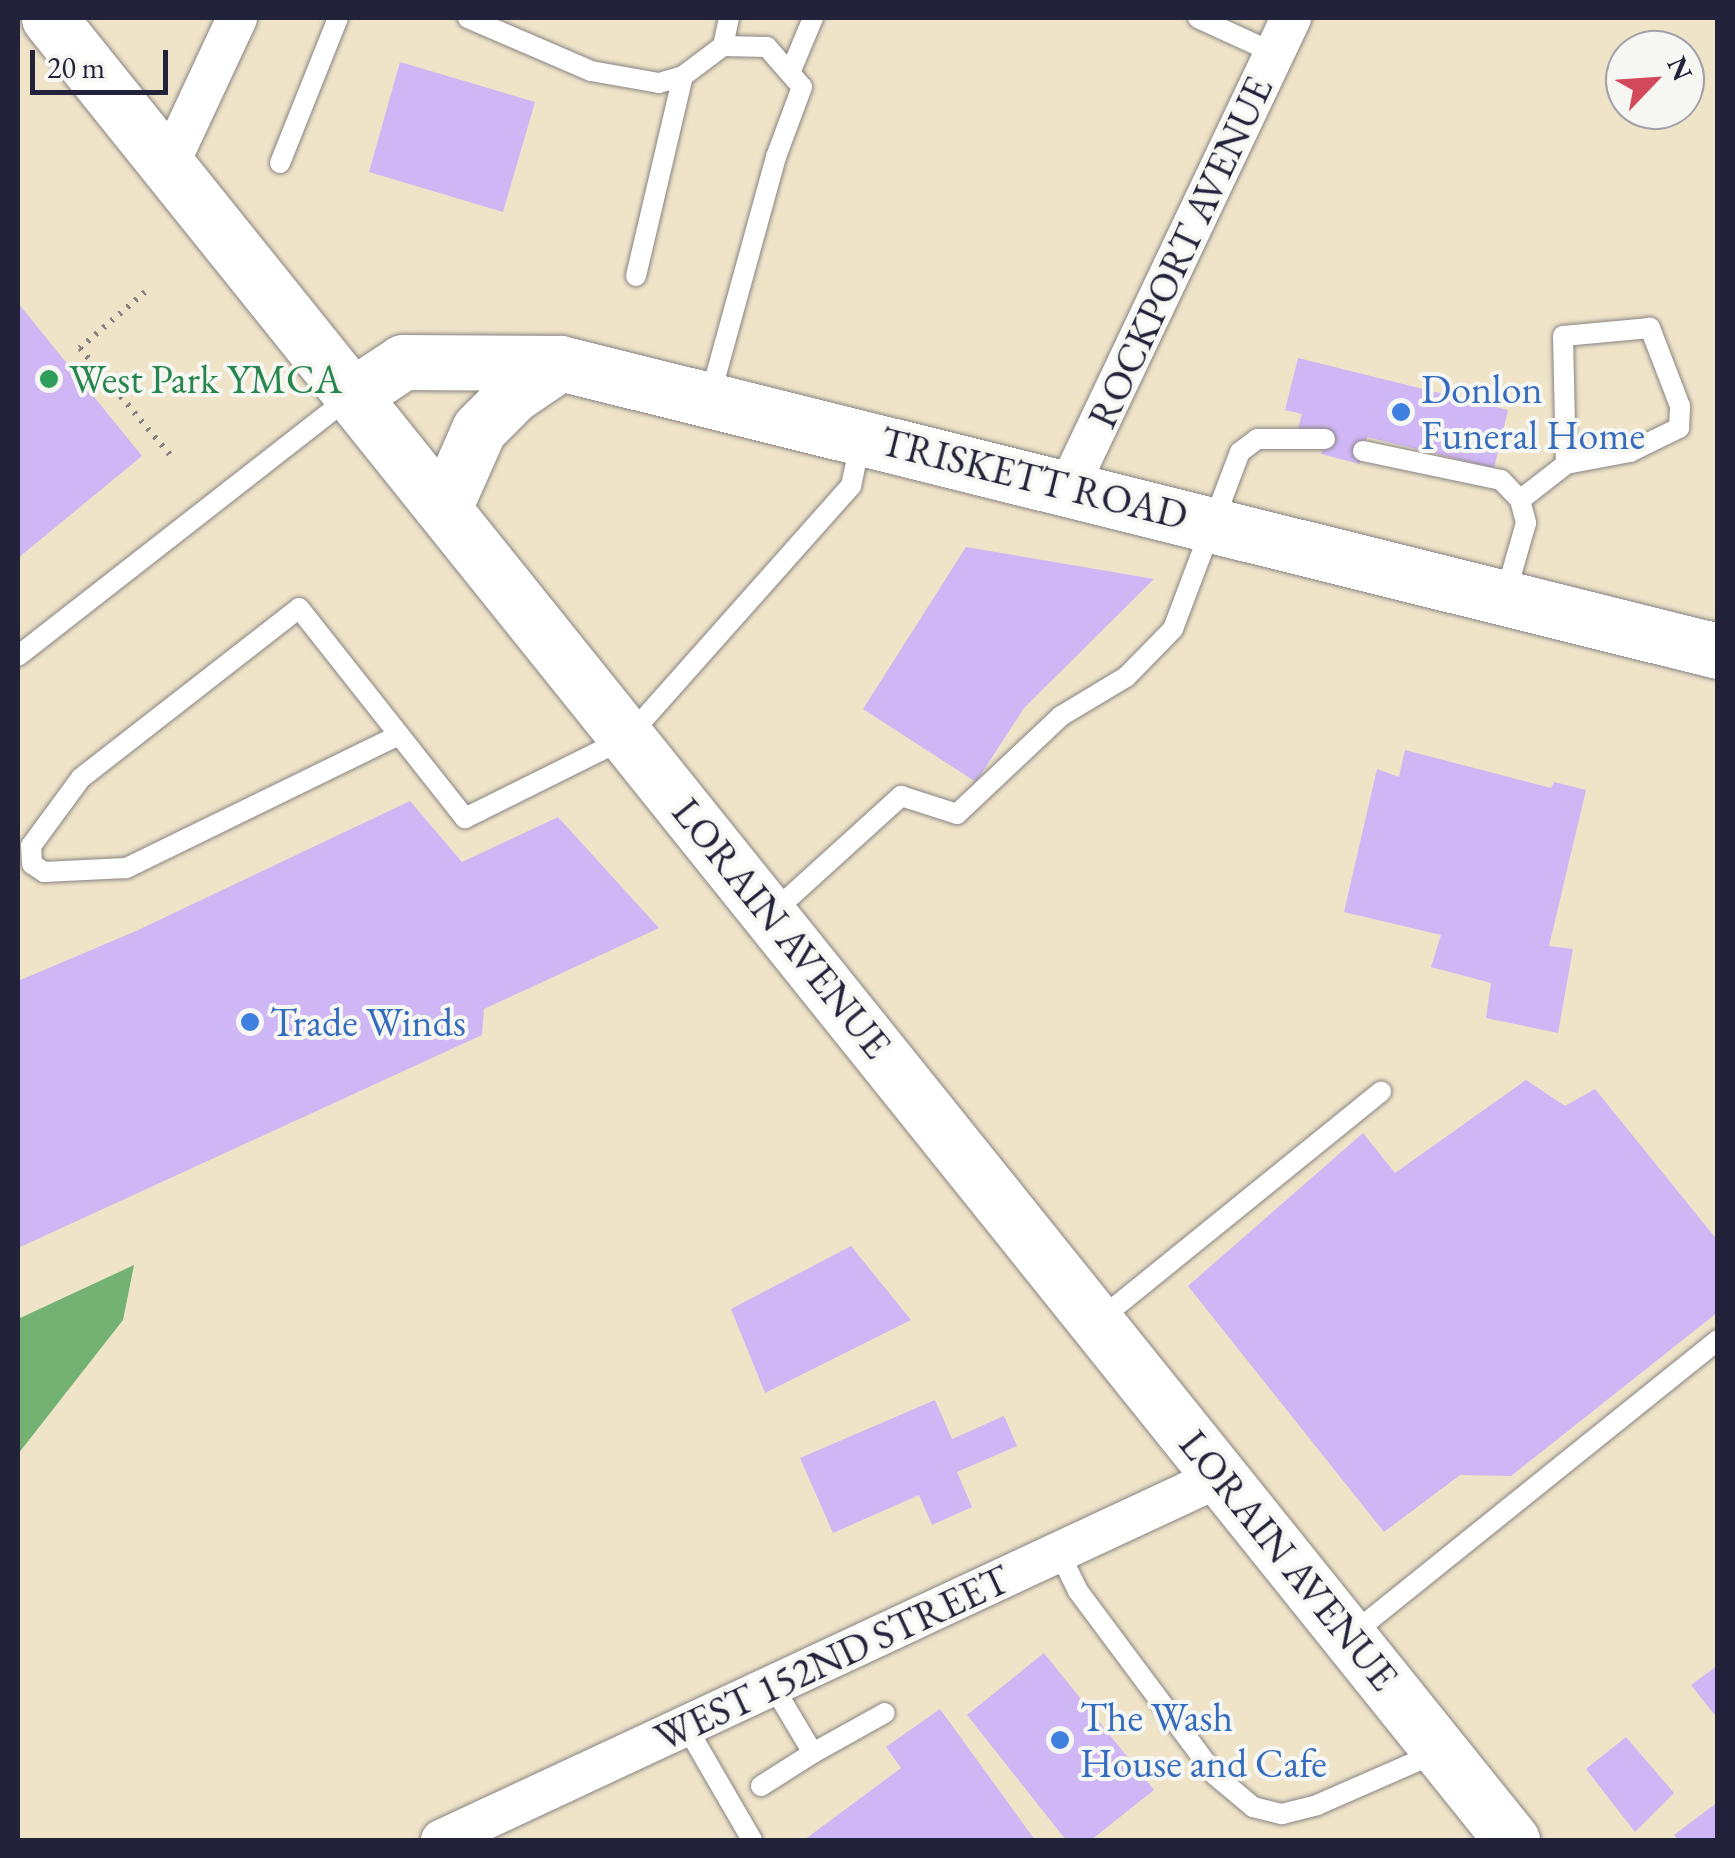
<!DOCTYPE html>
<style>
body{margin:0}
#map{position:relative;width:1735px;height:1858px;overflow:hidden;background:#efe4c8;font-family:"EB Garamond",serif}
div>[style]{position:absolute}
.forest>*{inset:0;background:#74b274}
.building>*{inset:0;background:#cfb6f5}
.path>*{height:6px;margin-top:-3px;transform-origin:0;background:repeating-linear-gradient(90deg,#888382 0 2.5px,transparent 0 10.5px)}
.roads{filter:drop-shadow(0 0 2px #888382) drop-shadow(0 0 2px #888382)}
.service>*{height:20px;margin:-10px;padding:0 10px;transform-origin:10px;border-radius:10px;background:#fff}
.minor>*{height:40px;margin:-20px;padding:0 20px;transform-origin:20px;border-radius:20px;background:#fff}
.secondary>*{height:55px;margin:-27.5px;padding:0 27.5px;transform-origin:27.5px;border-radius:27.5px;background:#fff}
.primary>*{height:55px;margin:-27.5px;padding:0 27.5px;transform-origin:27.5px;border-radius:27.5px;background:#fff}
.dots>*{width:28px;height:28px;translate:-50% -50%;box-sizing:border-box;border:5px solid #f6f6f2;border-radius:50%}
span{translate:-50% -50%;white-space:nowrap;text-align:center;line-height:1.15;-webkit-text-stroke:8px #f6f6f2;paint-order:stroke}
.street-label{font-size:40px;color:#22223b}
.leisure-label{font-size:40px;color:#27864d}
.left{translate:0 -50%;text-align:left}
.shop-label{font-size:40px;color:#366cbe}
.frame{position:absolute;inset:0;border:20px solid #22223b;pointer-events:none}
.north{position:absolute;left:1605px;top:30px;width:100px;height:100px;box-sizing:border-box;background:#f6f6f2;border:2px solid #a1a1a9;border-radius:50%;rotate:65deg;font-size:28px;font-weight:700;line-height:40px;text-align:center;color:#22223b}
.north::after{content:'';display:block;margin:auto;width:35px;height:45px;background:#d1495b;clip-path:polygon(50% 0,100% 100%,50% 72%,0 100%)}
.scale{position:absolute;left:30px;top:50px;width:138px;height:45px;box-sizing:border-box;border:5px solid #22223b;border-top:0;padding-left:12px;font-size:30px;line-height:35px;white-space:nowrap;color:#22223b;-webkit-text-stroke:8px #f6f6f2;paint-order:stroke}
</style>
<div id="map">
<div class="forest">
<i style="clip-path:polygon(134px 1265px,123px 1320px,18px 1454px,18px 1319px)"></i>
</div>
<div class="building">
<i style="clip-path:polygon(400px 62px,535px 102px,503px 212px,369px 172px)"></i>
<i style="clip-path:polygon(18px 303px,142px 456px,18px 558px)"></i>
<i style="clip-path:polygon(1298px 358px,1508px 410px,1494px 468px,1367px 437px,1360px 464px,1321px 454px,1326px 435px,1298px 428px,1302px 414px,1285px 410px)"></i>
<i style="clip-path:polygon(966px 547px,1154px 579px,1024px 708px,976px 782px,863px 709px)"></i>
<i style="clip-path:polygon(1405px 750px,1551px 788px,1554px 782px,1586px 790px,1549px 946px,1573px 949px,1558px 1033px,1486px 1018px,1491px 983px,1431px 967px,1441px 935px,1344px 912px,1377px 769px,1399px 777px)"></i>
<i style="clip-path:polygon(410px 801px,462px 862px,558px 817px,659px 928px,484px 1009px,482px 1035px,18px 1248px,18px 981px,136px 931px)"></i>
<i style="clip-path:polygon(1526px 1080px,1565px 1106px,1595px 1089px,1718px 1241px,1718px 1312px,1511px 1476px,1460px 1475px,1384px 1532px,1188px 1286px,1363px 1133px,1395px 1173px)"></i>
<i style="clip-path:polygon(851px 1246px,911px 1320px,765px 1393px,731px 1309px)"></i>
<i style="clip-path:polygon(935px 1400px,952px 1439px,1004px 1416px,1017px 1446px,957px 1472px,972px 1507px,932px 1525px,919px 1495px,833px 1533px,800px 1458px)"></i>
<i style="clip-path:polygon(1044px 1653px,1154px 1790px,1091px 1840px,1066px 1840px,967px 1715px)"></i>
<i style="clip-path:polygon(1718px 1665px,1718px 1719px,1691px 1685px)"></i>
<i style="clip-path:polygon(940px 1709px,1035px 1840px,804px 1840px,901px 1768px,886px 1747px)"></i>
<i style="clip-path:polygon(1626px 1737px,1674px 1793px,1635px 1832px,1586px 1769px)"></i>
<i style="clip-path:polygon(1718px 1802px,1718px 1840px,1678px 1840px,1674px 1835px)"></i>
</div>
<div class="path">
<i style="left:145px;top:292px;width:86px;rotate:139.3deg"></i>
<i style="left:80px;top:348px;width:140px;rotate:49.9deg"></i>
</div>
<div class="roads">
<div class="service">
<i style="left:468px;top:18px;width:134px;rotate:23.3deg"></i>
<i style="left:591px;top:71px;width:69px;rotate:10deg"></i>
<i style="left:659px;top:83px;width:25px;rotate:-16deg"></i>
<i style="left:683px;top:76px;width:50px;rotate:-36.9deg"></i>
<i style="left:723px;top:46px;width:44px;rotate:1.3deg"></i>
<i style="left:767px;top:47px;width:53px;rotate:48.8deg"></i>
<i style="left:802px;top:87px;width:75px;rotate:110.4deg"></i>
<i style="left:776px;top:157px;width:249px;rotate:105.4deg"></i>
<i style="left:1198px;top:18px;width:84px;rotate:24.7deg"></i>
<i style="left:723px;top:46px;width:29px;rotate:-78deg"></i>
<i style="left:790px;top:73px;width:60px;rotate:-67.3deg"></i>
<i style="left:280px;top:163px;width:156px;rotate:-68.2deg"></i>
<i style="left:636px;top:276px;width:205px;rotate:-76.8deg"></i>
<i style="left:1363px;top:451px;width:141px;rotate:11.9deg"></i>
<i style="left:1501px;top:480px;width:28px;rotate:46deg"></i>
<i style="left:1520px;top:500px;width:24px;rotate:75deg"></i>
<i style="left:1526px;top:523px;width:76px;rotate:106deg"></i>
<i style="left:1520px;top:500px;width:58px;rotate:-38deg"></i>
<i style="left:1566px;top:464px;width:65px;rotate:-10.6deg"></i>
<i style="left:1630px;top:452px;width:55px;rotate:-26.1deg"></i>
<i style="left:1679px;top:428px;width:22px;rotate:-87deg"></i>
<i style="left:1680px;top:406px;width:84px;rotate:-111deg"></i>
<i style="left:1650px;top:328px;width:87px;rotate:174.7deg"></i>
<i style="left:1563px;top:336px;width:128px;rotate:88.7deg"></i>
<i style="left:18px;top:656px;width:422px;rotate:-38deg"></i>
<i style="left:399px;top:735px;width:304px;rotate:154deg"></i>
<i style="left:126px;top:868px;width:82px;rotate:177.2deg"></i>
<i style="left:44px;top:872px;width:14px;rotate:-146deg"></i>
<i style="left:32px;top:864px;width:18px;rotate:-93deg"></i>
<i style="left:31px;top:846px;width:84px;rotate:-53.7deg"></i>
<i style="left:81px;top:778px;width:276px;rotate:-37.9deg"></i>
<i style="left:299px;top:608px;width:268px;rotate:51.7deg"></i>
<i style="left:465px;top:818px;width:182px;rotate:-26.4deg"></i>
<i style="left:628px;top:737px;width:336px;rotate:-48.4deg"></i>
<i style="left:851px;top:486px;width:48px;rotate:-78deg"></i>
<i style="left:771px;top:914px;width:176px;rotate:-42.2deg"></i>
<i style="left:901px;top:796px;width:59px;rotate:17.8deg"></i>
<i style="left:957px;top:814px;width:143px;rotate:-43.3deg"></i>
<i style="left:1061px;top:716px;width:76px;rotate:-31deg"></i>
<i style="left:1126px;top:677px;width:67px;rotate:-45.6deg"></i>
<i style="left:1173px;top:629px;width:189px;rotate:-69.3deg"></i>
<i style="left:1240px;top:452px;width:21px;rotate:-37deg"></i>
<i style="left:1257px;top:439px;width:68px"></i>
<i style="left:1099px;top:1320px;width:363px;rotate:-39deg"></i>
<i style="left:1059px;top:1552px;width:43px;rotate:64deg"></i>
<i style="left:1078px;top:1591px;width:229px;rotate:53.3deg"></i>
<i style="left:1215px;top:1775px;width:50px;rotate:40.1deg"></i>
<i style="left:1253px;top:1807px;width:30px;rotate:14deg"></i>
<i style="left:1282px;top:1814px;width:36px;rotate:-14deg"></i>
<i style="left:1317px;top:1805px;width:130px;rotate:-23.6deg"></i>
<i style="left:1351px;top:1635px;width:471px;rotate:-38.8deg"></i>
<i style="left:773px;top:1686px;width:78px;rotate:59.2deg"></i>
<i style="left:813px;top:1753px;width:82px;rotate:-29.1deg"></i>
<i style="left:686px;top:1726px;width:132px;rotate:59.9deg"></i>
<i style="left:761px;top:1786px;width:62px;rotate:-32.4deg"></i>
</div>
<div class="minor">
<i style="left:169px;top:164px;width:161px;rotate:-65deg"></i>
<i style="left:1069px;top:486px;width:518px;rotate:-64.62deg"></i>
<i style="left:441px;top:1840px;width:862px;rotate:-24.99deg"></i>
</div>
<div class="secondary">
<i style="left:353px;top:395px;width:60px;rotate:-33.4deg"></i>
<i style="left:403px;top:362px;width:157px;rotate:0.4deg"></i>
<i style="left:560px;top:363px;width:1193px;rotate:13.97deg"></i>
<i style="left:444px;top:508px;width:86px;rotate:-66.1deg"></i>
<i style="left:479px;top:429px;width:48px;rotate:-45deg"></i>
<i style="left:513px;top:395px;width:57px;rotate:-34.2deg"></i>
</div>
<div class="primary">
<i style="left:49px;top:18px;width:2337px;rotate:51.24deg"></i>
</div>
</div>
<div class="dots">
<i style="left:49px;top:379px;background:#2e9e5b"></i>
<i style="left:1401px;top:412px;background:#3f7fe0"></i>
<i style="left:250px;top:1022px;background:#3f7fe0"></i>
<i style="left:1060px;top:1740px;background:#3f7fe0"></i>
</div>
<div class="street-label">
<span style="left:1180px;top:252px;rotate:-65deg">ROCKPORT AVENUE</span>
<span style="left:1034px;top:478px;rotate:14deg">TRISKETT ROAD</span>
<span style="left:782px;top:928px;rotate:51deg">LORAIN AVENUE</span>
<span style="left:1289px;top:1560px;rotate:51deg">LORAIN AVENUE</span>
<span style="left:832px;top:1658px;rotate:-25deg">WEST 152ND STREET</span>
</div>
<div class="leisure-label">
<span class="left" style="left:69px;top:379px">West Park YMCA</span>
</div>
<div class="shop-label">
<span class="left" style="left:1421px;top:412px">Donlon<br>Funeral Home</span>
<span class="left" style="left:270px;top:1022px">Trade Winds</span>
<span class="left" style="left:1080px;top:1740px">The Wash<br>House and Cafe</span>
</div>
<div class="frame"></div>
<div class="north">N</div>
<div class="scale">20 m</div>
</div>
